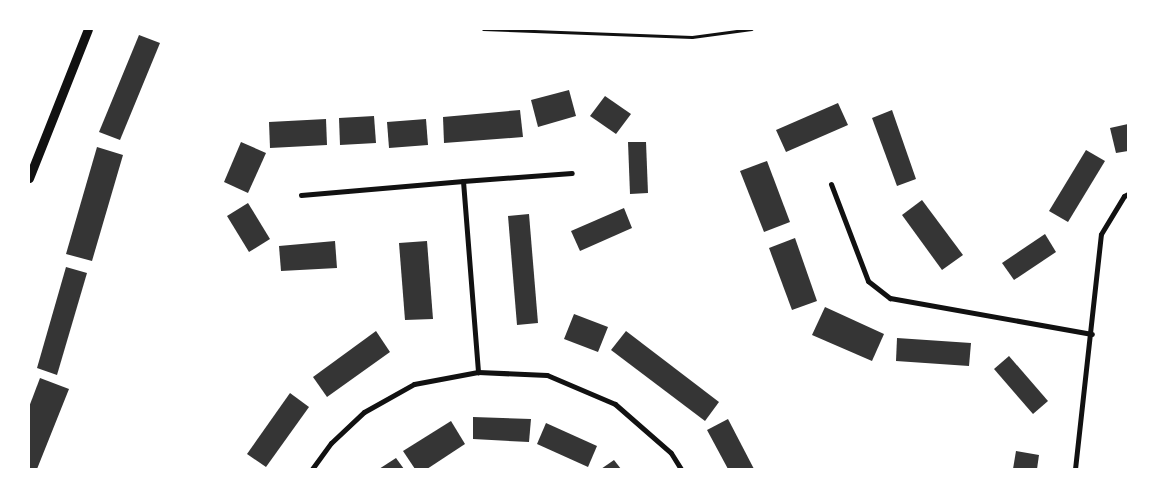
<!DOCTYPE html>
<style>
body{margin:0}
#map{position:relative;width:1157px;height:498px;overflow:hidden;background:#fff;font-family:Figtree,sans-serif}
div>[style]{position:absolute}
.building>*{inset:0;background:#353535}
.path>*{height:3px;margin:-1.5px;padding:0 1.5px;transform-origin:1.5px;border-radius:1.5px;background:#111}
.minor>*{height:5px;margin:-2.5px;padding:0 2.5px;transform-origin:2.5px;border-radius:2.5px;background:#111}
.tertiary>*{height:9px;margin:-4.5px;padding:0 4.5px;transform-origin:4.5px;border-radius:4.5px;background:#111}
span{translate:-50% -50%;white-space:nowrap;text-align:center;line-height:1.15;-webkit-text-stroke:4.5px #fff;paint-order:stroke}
.frame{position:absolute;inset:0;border:30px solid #fff;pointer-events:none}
</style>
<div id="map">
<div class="building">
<i style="clip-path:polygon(139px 35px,160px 43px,120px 140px,99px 132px)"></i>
<i style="clip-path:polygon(569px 90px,576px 116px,538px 127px,531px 100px)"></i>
<i style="clip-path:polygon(605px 96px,631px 114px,616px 134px,590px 116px)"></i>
<i style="clip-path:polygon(838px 103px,848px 125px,786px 152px,776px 130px)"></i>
<i style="clip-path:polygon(520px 110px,523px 137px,444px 143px,443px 117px)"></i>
<i style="clip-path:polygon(892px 110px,916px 179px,897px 186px,872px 118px)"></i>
<i style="clip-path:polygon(374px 116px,376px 143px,340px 145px,339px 118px)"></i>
<i style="clip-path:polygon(326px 119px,327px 145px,270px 148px,269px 122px)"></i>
<i style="clip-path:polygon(426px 119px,428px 145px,389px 148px,387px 122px)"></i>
<i style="clip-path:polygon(1128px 124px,1128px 151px,1116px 153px,1110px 128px)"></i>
<i style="clip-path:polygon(241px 142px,266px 153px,248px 193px,224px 182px)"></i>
<i style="clip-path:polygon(628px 142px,646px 142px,648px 193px,630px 194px)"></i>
<i style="clip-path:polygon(97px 147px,123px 155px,92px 261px,66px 254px)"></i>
<i style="clip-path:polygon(1086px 150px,1105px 161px,1068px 222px,1049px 211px)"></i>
<i style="clip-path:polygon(767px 161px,790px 222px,764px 232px,740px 171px)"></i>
<i style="clip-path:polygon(922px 200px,963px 255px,942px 270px,902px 215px)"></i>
<i style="clip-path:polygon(248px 203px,270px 239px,249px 252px,227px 216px)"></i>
<i style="clip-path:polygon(624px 208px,632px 228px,580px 251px,571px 231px)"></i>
<i style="clip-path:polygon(529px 214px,538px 323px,517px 325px,508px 216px)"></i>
<i style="clip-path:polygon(1045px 234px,1056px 252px,1014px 280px,1002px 263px)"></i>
<i style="clip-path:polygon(795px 238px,817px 301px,792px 310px,769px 248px)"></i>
<i style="clip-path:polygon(335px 241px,337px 268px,281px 271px,279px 246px)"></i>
<i style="clip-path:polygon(427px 241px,433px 319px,405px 320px,399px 243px)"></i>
<i style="clip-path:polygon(66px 267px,87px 273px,57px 375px,37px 368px)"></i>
<i style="clip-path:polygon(825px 307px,884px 334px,872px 361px,812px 335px)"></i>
<i style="clip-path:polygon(574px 314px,608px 327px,598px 352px,564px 339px)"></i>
<i style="clip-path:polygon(376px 331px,390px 352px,327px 397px,313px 377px)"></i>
<i style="clip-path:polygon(626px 331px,719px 402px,705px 421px,611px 350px)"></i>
<i style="clip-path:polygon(897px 338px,971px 343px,969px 366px,896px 361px)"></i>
<i style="clip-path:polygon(1009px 356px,1048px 401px,1033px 414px,994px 369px)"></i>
<i style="clip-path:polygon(40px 378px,69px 389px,37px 469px,29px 469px,29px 407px)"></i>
<i style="clip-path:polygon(290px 393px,309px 407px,266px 467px,247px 454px)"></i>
<i style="clip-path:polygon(473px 417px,531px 419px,529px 442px,473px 439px)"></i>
<i style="clip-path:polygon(728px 419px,754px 469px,728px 469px,707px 430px)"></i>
<i style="clip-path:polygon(451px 421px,465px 444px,427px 469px,415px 469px,403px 451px)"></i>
<i style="clip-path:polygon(546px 423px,597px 446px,588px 467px,537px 444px)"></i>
<i style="clip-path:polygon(1016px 451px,1039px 455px,1037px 469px,1013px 469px)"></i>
<i style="clip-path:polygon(396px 458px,404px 469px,379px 469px)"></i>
<i style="clip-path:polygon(614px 460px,621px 469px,601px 469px)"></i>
</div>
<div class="path">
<i style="left:483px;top:29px;width:209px;rotate:2.2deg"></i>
<i style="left:692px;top:37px;width:60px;rotate:-7.7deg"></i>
</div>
<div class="minor">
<i style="left:463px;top:181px;width:109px;rotate:-4.2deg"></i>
<i style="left:831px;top:184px;width:104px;rotate:69.1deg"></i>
<i style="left:868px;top:281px;width:28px;rotate:38deg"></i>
<i style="left:890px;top:298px;width:205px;rotate:10.1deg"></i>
<i style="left:301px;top:195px;width:163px;rotate:-4.9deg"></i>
<i style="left:463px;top:181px;width:192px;rotate:85.5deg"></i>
<i style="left:312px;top:469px;width:32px;rotate:-54deg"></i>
<i style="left:331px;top:443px;width:45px;rotate:-43.2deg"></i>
<i style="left:364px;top:412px;width:57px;rotate:-29.2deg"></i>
<i style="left:414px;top:384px;width:65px;rotate:-10.6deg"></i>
<i style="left:478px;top:372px;width:69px;rotate:2.5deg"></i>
<i style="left:547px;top:375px;width:74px;rotate:23.1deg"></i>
<i style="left:615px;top:404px;width:74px;rotate:41.2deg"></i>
<i style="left:671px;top:453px;width:19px;rotate:58deg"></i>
<i style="left:1075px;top:469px;width:236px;rotate:-83.7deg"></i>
<i style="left:1101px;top:234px;width:44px;rotate:-58.8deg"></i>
<i style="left:1124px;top:196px;width:4px;rotate:-27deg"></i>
</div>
<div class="tertiary">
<i style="left:29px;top:178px;width:160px;rotate:-68.4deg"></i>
</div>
<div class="frame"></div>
</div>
